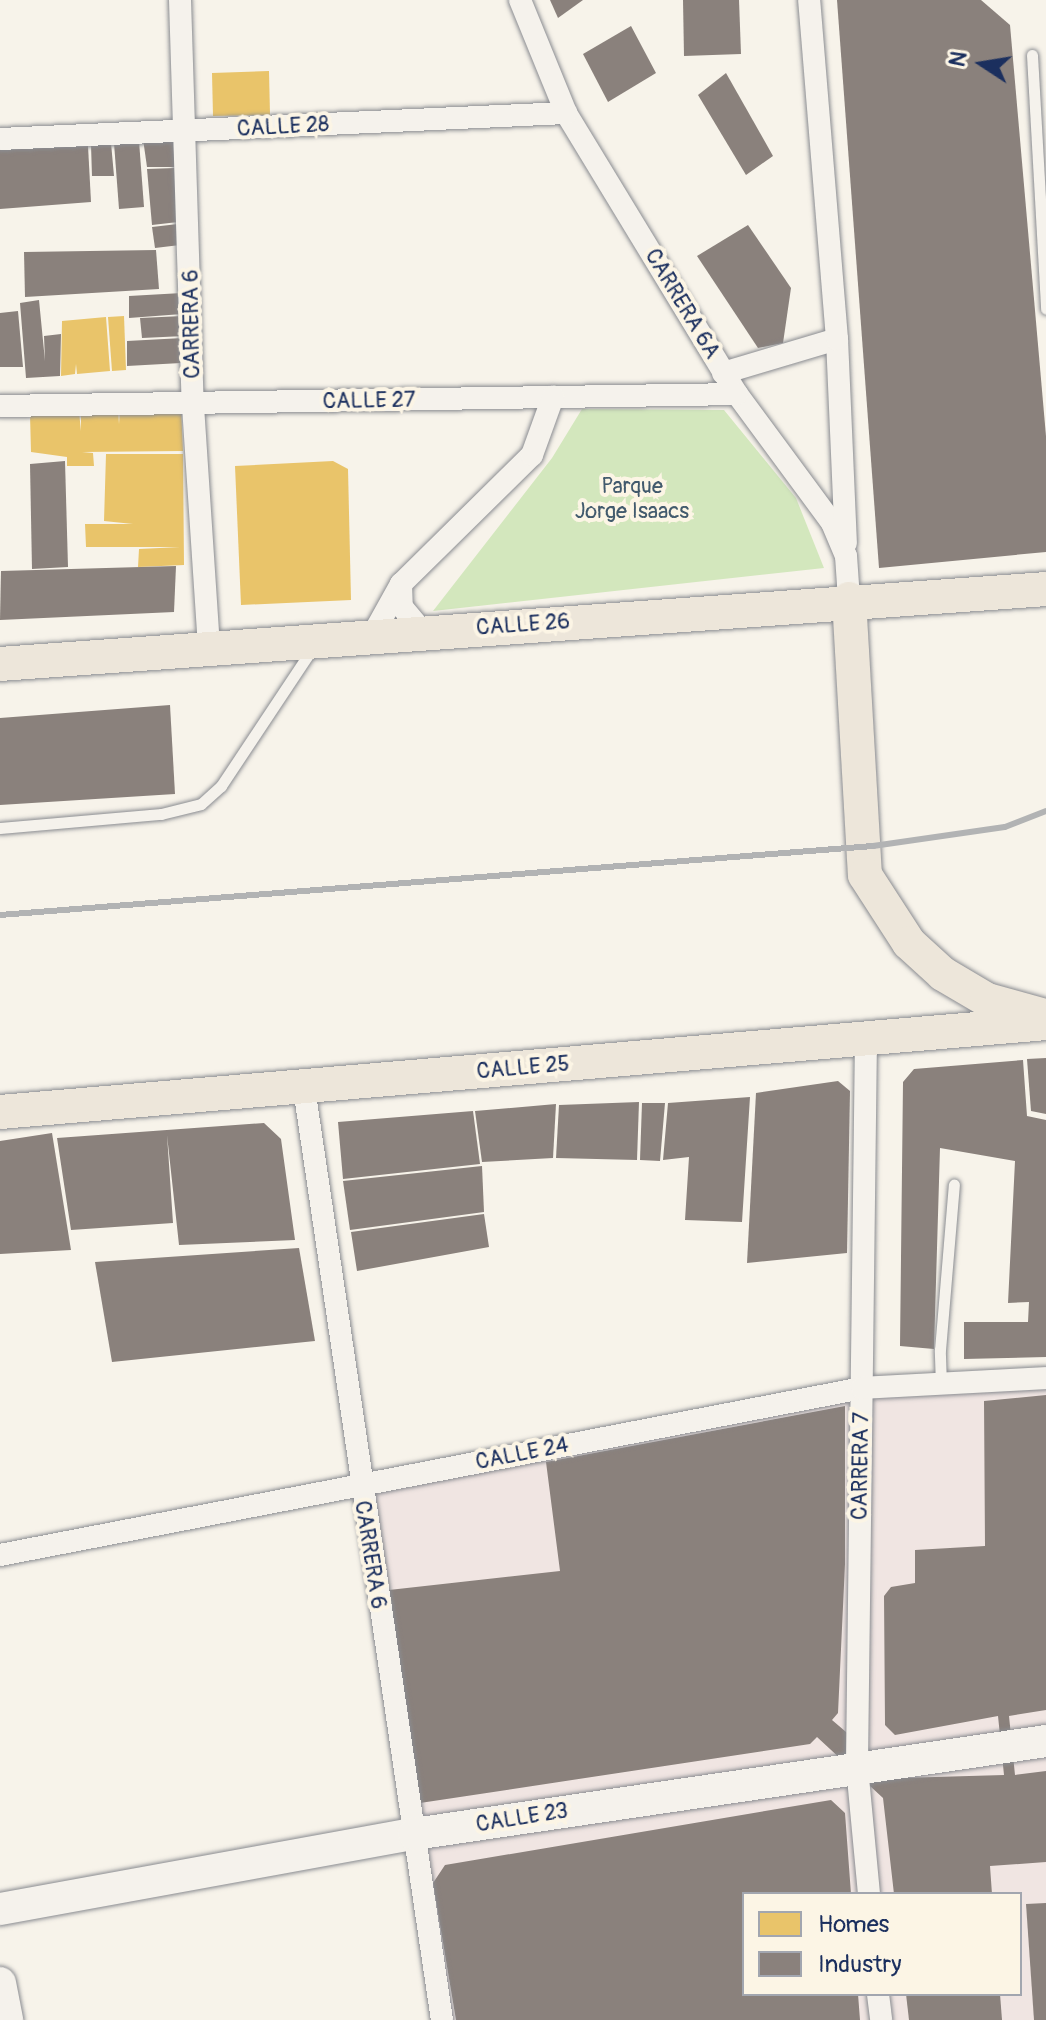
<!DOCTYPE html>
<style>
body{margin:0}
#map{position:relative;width:1046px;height:2020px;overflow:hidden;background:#f7f3ea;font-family:Pangolin,sans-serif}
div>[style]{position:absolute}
.built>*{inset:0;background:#f0e5e2}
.green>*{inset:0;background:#d3e7bd}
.homes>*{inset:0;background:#e9c46a}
.industry>*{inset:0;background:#8a817c}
.roads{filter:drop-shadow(0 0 2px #8a8c91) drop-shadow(0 0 2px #8a8c91)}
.service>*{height:11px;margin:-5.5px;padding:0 5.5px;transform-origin:5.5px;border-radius:5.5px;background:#f5f2ec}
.minor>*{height:22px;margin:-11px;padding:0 11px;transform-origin:11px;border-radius:11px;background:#f5f2ec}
.secondary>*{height:32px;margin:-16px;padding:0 16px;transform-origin:16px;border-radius:16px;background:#f5f2ec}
.primary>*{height:34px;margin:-17px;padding:0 17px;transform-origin:17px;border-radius:17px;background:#ede6da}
.rail>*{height:6px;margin:-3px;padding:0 3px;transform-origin:3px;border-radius:3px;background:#b2b3b4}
span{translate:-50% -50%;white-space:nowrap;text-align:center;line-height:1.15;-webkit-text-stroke:8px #fcf5e5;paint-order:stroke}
.street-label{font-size:22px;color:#1b2f5e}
.park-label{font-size:22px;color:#425a6d}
.legend{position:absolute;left:742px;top:1892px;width:280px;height:104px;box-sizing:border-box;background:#fcf5e5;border:2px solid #a2a6af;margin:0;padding:10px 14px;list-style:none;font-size:24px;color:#1b2f5e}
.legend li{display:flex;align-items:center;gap:16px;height:40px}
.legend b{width:40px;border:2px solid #a2a6af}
.north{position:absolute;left:942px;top:24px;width:80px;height:80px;-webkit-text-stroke:6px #fcf5e5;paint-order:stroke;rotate:282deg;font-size:22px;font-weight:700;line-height:32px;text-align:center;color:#1b2f5e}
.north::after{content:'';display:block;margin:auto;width:28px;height:36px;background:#1b2f5e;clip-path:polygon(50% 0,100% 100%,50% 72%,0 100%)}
</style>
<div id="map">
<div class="built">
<i style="clip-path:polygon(evenodd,1046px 1378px,1046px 2020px,442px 2020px,359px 1486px,862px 1388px,1046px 1378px,744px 1894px,1020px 1894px,1020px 1994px,744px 1994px,744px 1894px)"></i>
</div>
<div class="green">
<i style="clip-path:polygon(582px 409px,724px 410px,796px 498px,824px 568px,433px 611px,552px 458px)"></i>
</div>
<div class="homes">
<i style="clip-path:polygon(269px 71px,270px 115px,213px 116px,212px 73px)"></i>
<i style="clip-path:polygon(124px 316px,126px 370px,112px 371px,108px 317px)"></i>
<i style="clip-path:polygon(106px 317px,110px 371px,77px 374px,76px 364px,75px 374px,61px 376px,62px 321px)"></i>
<i style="clip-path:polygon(181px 407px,183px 451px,82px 452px,93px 453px,94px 466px,67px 466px,67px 457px,31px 452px,30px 414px,79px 412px,81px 431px,81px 412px,118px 410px,119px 424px,120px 410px)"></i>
<i style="clip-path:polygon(106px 454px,183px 454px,184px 565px,138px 567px,139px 549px,180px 547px,86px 547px,85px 524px,133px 524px,104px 521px)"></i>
<i style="clip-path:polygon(333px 461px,348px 469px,351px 600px,241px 605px,235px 466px)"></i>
</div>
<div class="industry">
<i style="clip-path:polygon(550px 0,583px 0,558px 18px)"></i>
<i style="clip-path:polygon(683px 0,739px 0,741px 54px,684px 56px)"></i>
<i style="clip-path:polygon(837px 0,981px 0,1010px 25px,1046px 436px,1046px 552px,879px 568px)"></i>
<i style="clip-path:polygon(631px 26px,656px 73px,608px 102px,583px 54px)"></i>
<i style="clip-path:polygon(726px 73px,773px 156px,746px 175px,698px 95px)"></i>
<i style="clip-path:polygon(173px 136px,175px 167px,147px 167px,143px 139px)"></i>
<i style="clip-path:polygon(139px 141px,144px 207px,119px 209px,114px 143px)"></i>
<i style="clip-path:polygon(111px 143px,114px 176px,92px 176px,91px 145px)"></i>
<i style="clip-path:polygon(88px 146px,91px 202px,0 209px,0 150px)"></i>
<i style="clip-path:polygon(175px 168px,178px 222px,152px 225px,147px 169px)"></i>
<i style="clip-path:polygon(178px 224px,180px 245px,155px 248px,152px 227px)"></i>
<i style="clip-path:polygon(748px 225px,791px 288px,783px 343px,758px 348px,697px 256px)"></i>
<i style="clip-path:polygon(156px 250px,159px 289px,25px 297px,24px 252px)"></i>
<i style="clip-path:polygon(182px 293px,182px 314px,129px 318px,129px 296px)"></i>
<i style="clip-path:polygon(39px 300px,45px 361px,44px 336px,61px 334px,60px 376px,26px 378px,20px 303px)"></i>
<i style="clip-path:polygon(18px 311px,23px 367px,0 367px,0 313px)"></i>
<i style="clip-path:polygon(183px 316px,184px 336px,142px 338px,140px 318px)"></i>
<i style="clip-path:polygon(183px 338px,181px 363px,127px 366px,127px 341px)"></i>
<i style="clip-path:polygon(65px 461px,68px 567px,32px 569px,30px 464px)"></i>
<i style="clip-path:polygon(176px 566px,174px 612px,0 620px,1px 571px)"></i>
<i style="clip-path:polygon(170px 705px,175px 794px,0 805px,0 718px)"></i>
<i style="clip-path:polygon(1046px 1058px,1046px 1114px,1031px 1111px,1027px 1059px)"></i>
<i style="clip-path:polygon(1023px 1060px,1027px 1116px,1046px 1120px,1046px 1357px,964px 1359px,964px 1322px,1028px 1322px,1029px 1302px,1008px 1303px,1015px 1161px,940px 1148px,934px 1349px,900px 1346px,903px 1082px,914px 1069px)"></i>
<i style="clip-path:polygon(838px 1081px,850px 1091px,847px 1253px,747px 1263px,756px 1093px)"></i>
<i style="clip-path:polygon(750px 1097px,742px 1222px,685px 1220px,689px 1157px,663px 1160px,668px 1103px)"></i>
<i style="clip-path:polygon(639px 1102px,637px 1160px,556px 1158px,559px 1105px)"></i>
<i style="clip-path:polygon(642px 1103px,665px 1103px,660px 1161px,640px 1160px)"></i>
<i style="clip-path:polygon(556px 1104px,553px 1158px,482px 1162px,475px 1111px)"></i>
<i style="clip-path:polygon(473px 1111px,480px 1164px,343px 1179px,338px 1122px)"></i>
<i style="clip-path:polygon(264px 1123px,281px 1139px,295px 1240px,179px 1245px,167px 1135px,173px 1223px,71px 1230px,57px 1138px)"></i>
<i style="clip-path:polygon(52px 1133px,71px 1250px,0 1254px,0 1141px)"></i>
<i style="clip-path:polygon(482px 1166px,484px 1212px,350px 1230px,343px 1181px)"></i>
<i style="clip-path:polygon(484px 1214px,489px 1247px,357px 1271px,351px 1232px)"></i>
<i style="clip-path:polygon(299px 1248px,315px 1341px,112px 1362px,95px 1262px)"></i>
<i style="clip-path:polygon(1046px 1395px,1046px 1710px,1009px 1716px,1015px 1775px,1046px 1771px,1046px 1862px,990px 1866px,992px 1894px,894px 1894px,883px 1798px,817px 1737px,810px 1744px,420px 1803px,389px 1590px,560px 1571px,546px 1462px,845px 1406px,845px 1564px,838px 1713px,832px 1720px,900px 1778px,1004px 1775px,998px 1716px,895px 1735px,885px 1725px,884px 1596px,891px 1587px,915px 1583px,915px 1550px,985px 1546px,984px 1401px)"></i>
<i style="clip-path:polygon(831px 1800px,845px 1813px,851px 1894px,744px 1894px,744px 1994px,858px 1994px,860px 2020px,456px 2020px,433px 1883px,445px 1865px)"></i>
<i style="clip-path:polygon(1046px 1903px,1046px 2020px,1034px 2020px,1026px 1904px)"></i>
<i style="clip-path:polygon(906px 1994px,1000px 1994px,1002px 2020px,909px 2020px)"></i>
</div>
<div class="roads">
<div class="service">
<i style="left:1032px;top:55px;width:254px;rotate:86.8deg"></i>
<i style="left:0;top:828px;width:162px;rotate:-5deg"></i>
<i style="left:161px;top:814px;width:41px;rotate:-14deg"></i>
<i style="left:201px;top:804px;width:27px;rotate:-42deg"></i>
<i style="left:221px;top:786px;width:164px;rotate:-56.4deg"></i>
<i style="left:941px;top:1385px;width:35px;rotate:-92deg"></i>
<i style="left:940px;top:1350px;width:166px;rotate:-85.2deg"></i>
</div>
<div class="minor">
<i style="left:180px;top:0;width:406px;rotate:88.2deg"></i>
<i style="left:193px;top:406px;width:243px;rotate:86.2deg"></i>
<i style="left:520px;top:0;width:122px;rotate:67.8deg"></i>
<i style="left:566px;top:113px;width:329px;rotate:58.7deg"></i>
<i style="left:737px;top:394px;width:160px;rotate:53.6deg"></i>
<i style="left:832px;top:523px;width:36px;rotate:67deg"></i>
<i style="left:846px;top:556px;width:43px;rotate:86deg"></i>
<i style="left:0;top:139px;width:567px;rotate:-2.63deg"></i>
<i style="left:837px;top:339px;width:204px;rotate:87.5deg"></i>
<i style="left:723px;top:373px;width:119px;rotate:-16.6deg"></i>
<i style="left:837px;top:339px;width:340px;rotate:-94.7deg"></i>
<i style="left:0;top:406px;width:737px;rotate:-0.93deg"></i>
<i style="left:401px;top:584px;width:23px;rotate:88deg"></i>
<i style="left:402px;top:607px;width:33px;rotate:50deg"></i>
<i style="left:372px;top:636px;width:60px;rotate:-60.9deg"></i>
<i style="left:401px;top:584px;width:184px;rotate:-44.6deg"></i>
<i style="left:532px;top:455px;width:62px;rotate:-70.1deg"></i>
<i style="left:866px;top:1037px;width:730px;rotate:90.71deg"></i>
<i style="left:857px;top:1767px;width:128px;rotate:84.6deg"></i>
<i style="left:304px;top:1088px;width:942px;rotate:81.58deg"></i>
<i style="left:0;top:1555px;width:878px;rotate:-10.96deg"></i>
<i style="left:862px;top:1388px;width:184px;rotate:-3.1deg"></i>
<i style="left:878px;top:1994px;width:26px;rotate:83deg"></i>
</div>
<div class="secondary">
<i style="left:0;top:1909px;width:421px;rotate:-10.3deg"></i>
<i style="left:414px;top:1834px;width:639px;rotate:-8.37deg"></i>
<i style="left:0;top:1983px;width:38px;rotate:79deg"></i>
</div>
<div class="primary">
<i style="left:849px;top:599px;width:276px;rotate:86.7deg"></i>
<i style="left:865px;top:875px;width:81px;rotate:57.1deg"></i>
<i style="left:909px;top:943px;width:46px;rotate:42.4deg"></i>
<i style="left:943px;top:974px;width:51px;rotate:30.6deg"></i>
<i style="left:987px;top:1000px;width:57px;rotate:15.3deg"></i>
<i style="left:0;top:664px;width:1049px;rotate:-4.1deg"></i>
<i style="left:0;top:1112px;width:1050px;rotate:-4.86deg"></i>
</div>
</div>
<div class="rail">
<i style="left:0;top:915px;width:876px;rotate:-4.52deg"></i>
<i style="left:873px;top:846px;width:133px;rotate:-8.2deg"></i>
<i style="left:1005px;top:827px;width:44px;rotate:-21.3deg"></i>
</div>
<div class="street-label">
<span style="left:283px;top:127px;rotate:-3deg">CALLE 28</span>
<span style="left:682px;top:304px;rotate:59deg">CARRERA 6A</span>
<span style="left:192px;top:324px;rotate:-91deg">CARRERA 6</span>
<span style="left:369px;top:401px;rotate:-1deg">CALLE 27</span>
<span style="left:523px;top:625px;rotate:-4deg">CALLE 26</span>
<span style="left:523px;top:1068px;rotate:-5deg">CALLE 25</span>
<span style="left:522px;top:1454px;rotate:-11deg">CALLE 24</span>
<span style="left:861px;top:1466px;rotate:-89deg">CARRERA 7</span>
<span style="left:370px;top:1555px;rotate:81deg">CARRERA 6</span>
<span style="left:522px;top:1818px;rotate:-9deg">CALLE 23</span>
</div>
<div class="park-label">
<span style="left:632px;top:499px">Parque<br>Jorge Isaacs</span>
</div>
<ul class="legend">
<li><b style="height:22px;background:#e9c46a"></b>Homes</li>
<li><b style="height:22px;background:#8a817c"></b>Industry</li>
</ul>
<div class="north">N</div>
</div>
